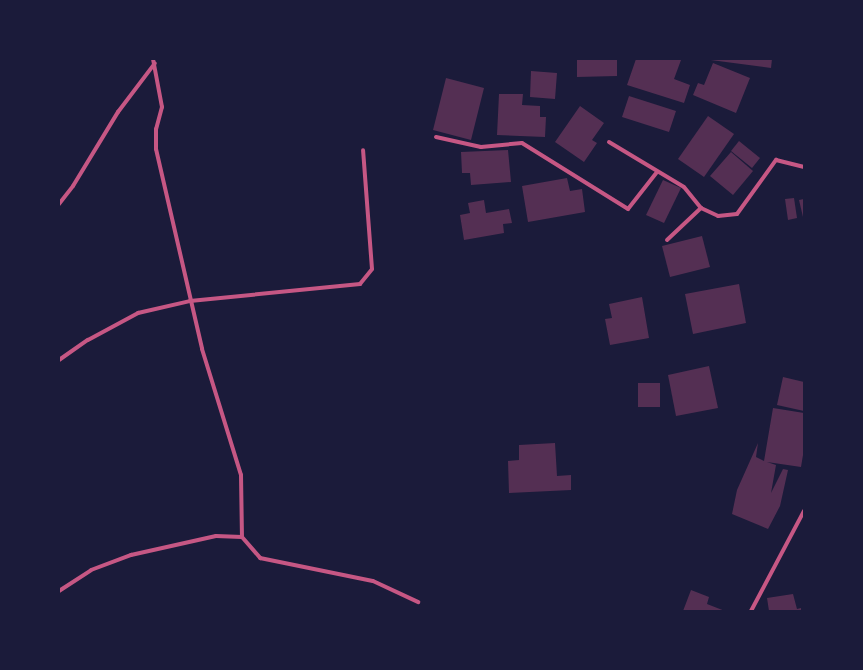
<!DOCTYPE html>
<style>
body{margin:0}
#map{position:relative;width:863px;height:670px;overflow:hidden;background:#1b1b3a;font-family:"Titillium Web",sans-serif}
div>[style]{position:absolute}
.building>*{inset:0;background:#542f53}
.minor>*{height:4px;margin:-2px;padding:0 2px;transform-origin:2px;border-radius:2px;background:#c65784}
span{translate:-50% -50%;white-space:nowrap;text-align:center;line-height:1.15;-webkit-text-stroke:3.5px #1b1b3a;paint-order:stroke}
.frame{position:absolute;inset:0;border:60px solid #1b1b3a;pointer-events:none}
</style>
<div id="map">
<div class="building">
<i style="clip-path:polygon(577px 59px,617px 59px,617px 76px,577px 77px)"></i>
<i style="clip-path:polygon(636px 59px,681px 60px,674px 79px,690px 85px,684px 103px,627px 85px)"></i>
<i style="clip-path:polygon(703px 59px,772px 59px,771px 68px)"></i>
<i style="clip-path:polygon(713px 63px,750px 78px,736px 113px,693px 95px,698px 83px,704px 85px)"></i>
<i style="clip-path:polygon(531px 71px,557px 73px,555px 99px,530px 97px)"></i>
<i style="clip-path:polygon(446px 78px,484px 88px,471px 140px,433px 130px)"></i>
<i style="clip-path:polygon(499px 94px,523px 94px,522px 105px,540px 106px,540px 117px,546px 117px,545px 137px,497px 135px)"></i>
<i style="clip-path:polygon(629px 96px,676px 111px,669px 132px,622px 117px)"></i>
<i style="clip-path:polygon(580px 106px,604px 123px,592px 140px,597px 143px,584px 162px,555px 142px)"></i>
<i style="clip-path:polygon(708px 116px,734px 134px,704px 177px,678px 159px)"></i>
<i style="clip-path:polygon(739px 141px,760px 158px,752px 168px,731px 151px)"></i>
<i style="clip-path:polygon(508px 150px,511px 182px,471px 185px,470px 173px,462px 173px,461px 152px)"></i>
<i style="clip-path:polygon(731px 152px,753px 171px,733px 195px,710px 176px)"></i>
<i style="clip-path:polygon(567px 178px,570px 191px,582px 189px,585px 212px,528px 222px,522px 186px)"></i>
<i style="clip-path:polygon(663px 180px,681px 188px,664px 223px,646px 215px)"></i>
<i style="clip-path:polygon(794px 198px,797px 218px,788px 220px,785px 199px)"></i>
<i style="clip-path:polygon(804px 199px,804px 217px,803px 217px,799px 200px)"></i>
<i style="clip-path:polygon(484px 200px,486px 213px,509px 209px,512px 223px,503px 224px,504px 233px,464px 240px,460px 215px,470px 213px,468px 203px)"></i>
<i style="clip-path:polygon(702px 236px,710px 267px,670px 277px,662px 246px)"></i>
<i style="clip-path:polygon(739px 284px,746px 323px,693px 334px,685px 294px)"></i>
<i style="clip-path:polygon(642px 297px,649px 338px,610px 345px,605px 319px,612px 318px,609px 304px)"></i>
<i style="clip-path:polygon(709px 366px,718px 408px,676px 416px,668px 375px)"></i>
<i style="clip-path:polygon(783px 377px,804px 382px,804px 411px,777px 405px)"></i>
<i style="clip-path:polygon(638px 383px,660px 383px,660px 407px,638px 407px)"></i>
<i style="clip-path:polygon(773px 408px,804px 413px,804px 449px,801px 467px,767px 462px,776px 465px,771px 493px,783px 469px,788px 470px,780px 506px,768px 529px,732px 514px,737px 490px,758px 443px,756px 457px,764px 461px)"></i>
<i style="clip-path:polygon(555px 443px,557px 476px,571px 475px,571px 490px,509px 493px,508px 461px,519px 460px,519px 445px)"></i>
<i style="clip-path:polygon(691px 590px,709px 597px,707px 604px,725px 611px,683px 611px)"></i>
<i style="clip-path:polygon(793px 594px,797px 609px,801px 608px,801px 611px,769px 611px,767px 598px)"></i>
</div>
<div class="minor">
<i style="left:153px;top:59px;width:49px;rotate:79.4deg"></i>
<i style="left:162px;top:107px;width:23px;rotate:105deg"></i>
<i style="left:156px;top:129px;width:20px;rotate:90deg"></i>
<i style="left:156px;top:149px;width:205px;rotate:77deg"></i>
<i style="left:202px;top:349px;width:132px;rotate:72.8deg"></i>
<i style="left:241px;top:475px;width:62px;rotate:89.1deg"></i>
<i style="left:242px;top:537px;width:28px;rotate:49deg"></i>
<i style="left:260px;top:558px;width:115px;rotate:11.5deg"></i>
<i style="left:373px;top:581px;width:50px;rotate:25deg"></i>
<i style="left:436px;top:137px;width:46px;rotate:12.5deg"></i>
<i style="left:481px;top:147px;width:41px;rotate:-5.6deg"></i>
<i style="left:522px;top:143px;width:125px;rotate:31.9deg"></i>
<i style="left:628px;top:209px;width:47px;rotate:-51.9deg"></i>
<i style="left:609px;top:142px;width:87px;rotate:31deg"></i>
<i style="left:684px;top:187px;width:27px;rotate:51deg"></i>
<i style="left:59px;top:204px;width:23px;rotate:-52deg"></i>
<i style="left:73px;top:186px;width:87px;rotate:-58.7deg"></i>
<i style="left:118px;top:112px;width:61px;rotate:-52.9deg"></i>
<i style="left:667px;top:240px;width:47px;rotate:-43.3deg"></i>
<i style="left:701px;top:208px;width:19px;rotate:25deg"></i>
<i style="left:718px;top:216px;width:19px;rotate:-6deg"></i>
<i style="left:737px;top:214px;width:67px;rotate:-54.2deg"></i>
<i style="left:776px;top:160px;width:29px;rotate:14deg"></i>
<i style="left:59px;top:360px;width:35px;rotate:-35deg"></i>
<i style="left:88px;top:340px;width:57px;rotate:-28.4deg"></i>
<i style="left:138px;top:313px;width:53px;rotate:-13deg"></i>
<i style="left:190px;top:301px;width:171px;rotate:-5.7deg"></i>
<i style="left:360px;top:284px;width:19px;rotate:-51deg"></i>
<i style="left:372px;top:269px;width:119px;rotate:-94.3deg"></i>
<i style="left:59px;top:591px;width:38px;rotate:-33deg"></i>
<i style="left:91px;top:570px;width:43px;rotate:-20.6deg"></i>
<i style="left:131px;top:555px;width:87px;rotate:-12.6deg"></i>
<i style="left:216px;top:536px;width:26px;rotate:2deg"></i>
<i style="left:751px;top:611px;width:113px;rotate:-62.1deg"></i>
</div>
<div class="frame"></div>
</div>
